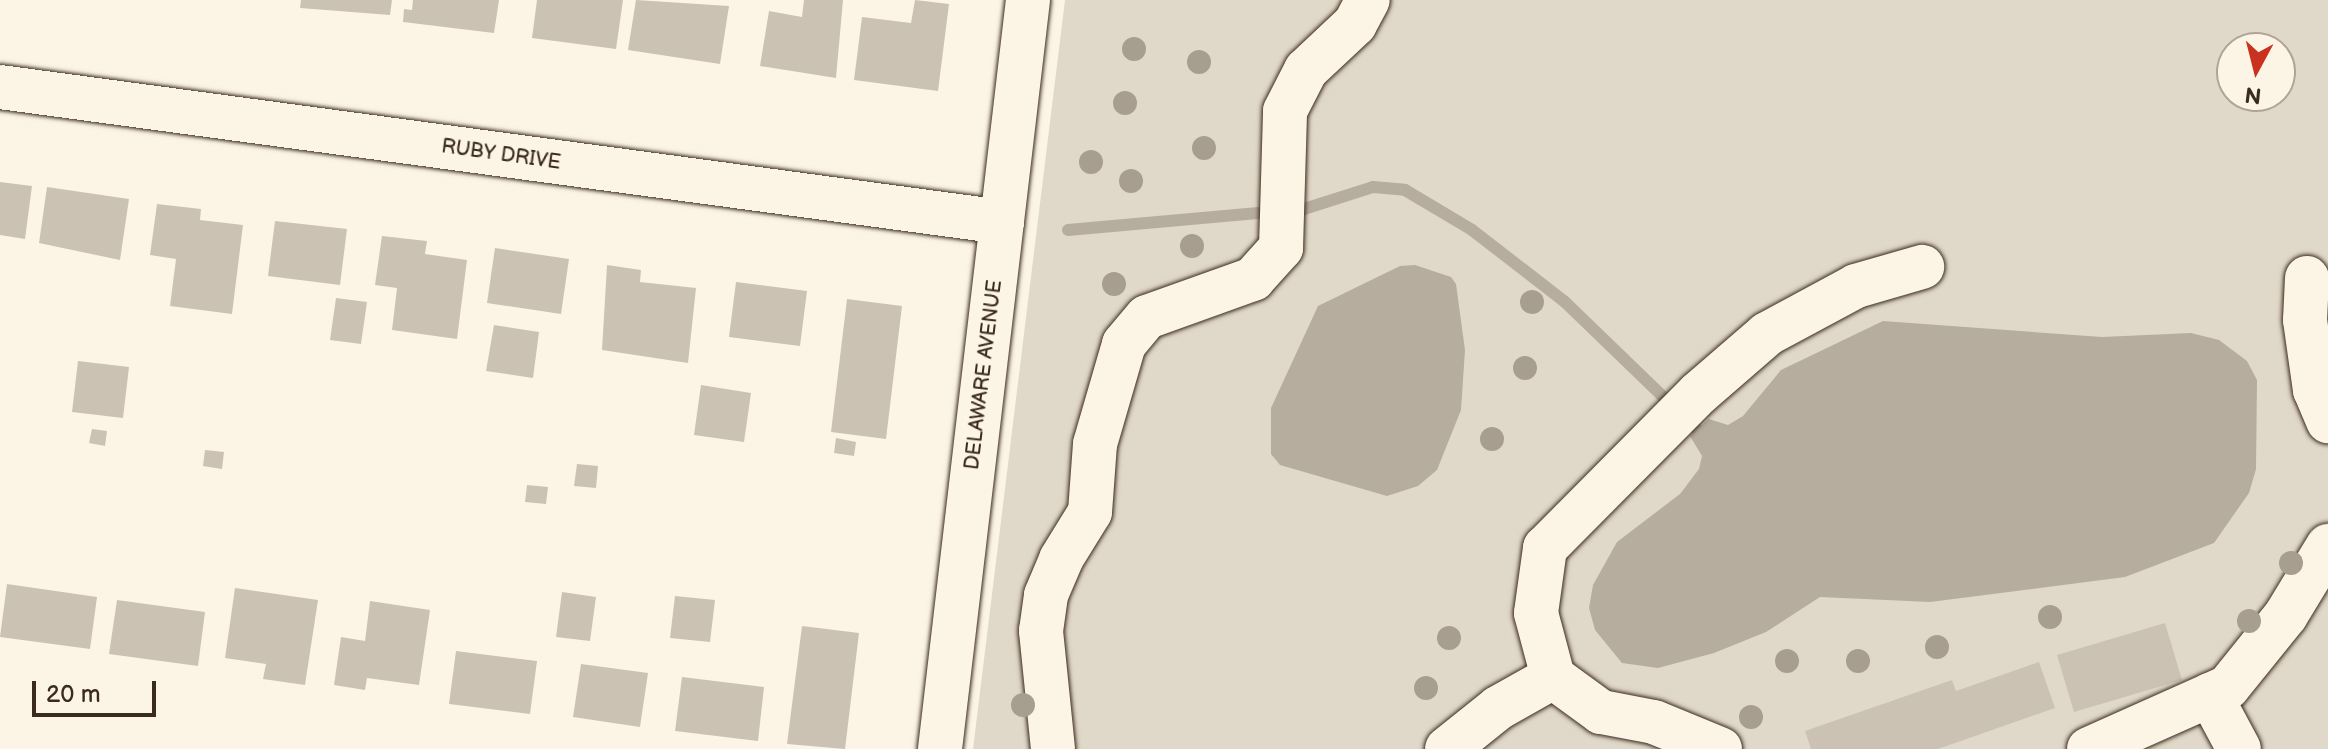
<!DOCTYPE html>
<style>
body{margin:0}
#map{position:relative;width:2328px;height:749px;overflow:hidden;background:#fcf5e5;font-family:"Balsamiq Sans",sans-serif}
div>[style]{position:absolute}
.green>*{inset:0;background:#e0d8c8}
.water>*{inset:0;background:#b7ad9e}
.stream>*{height:12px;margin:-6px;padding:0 6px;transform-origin:6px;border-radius:6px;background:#b7ad9e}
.building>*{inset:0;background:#ccc2b3}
.roads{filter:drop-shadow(0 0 2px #3b2a1e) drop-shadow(0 0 2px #3b2a1e)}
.minor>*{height:44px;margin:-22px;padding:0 22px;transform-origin:22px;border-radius:22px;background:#fcf5e5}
.trees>*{width:24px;height:24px;margin:-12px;border-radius:50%;background:#a89e8f}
span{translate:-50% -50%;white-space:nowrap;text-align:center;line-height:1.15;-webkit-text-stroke:7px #fcf5e5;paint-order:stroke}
.street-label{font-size:20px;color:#3b2a1e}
.north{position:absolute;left:2216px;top:32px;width:80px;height:80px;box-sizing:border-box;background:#fcf5e5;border:2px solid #afa495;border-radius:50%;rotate:187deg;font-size:22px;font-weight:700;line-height:32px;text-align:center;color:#3b2a1e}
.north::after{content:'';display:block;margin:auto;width:28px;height:36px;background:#c8321e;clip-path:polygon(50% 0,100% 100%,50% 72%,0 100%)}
.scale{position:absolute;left:32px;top:681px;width:124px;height:36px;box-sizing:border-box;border:4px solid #3b2a1e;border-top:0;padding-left:10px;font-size:24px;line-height:28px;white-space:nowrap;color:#3b2a1e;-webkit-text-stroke:6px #fcf5e5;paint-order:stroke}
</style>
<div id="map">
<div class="green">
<i style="clip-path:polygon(evenodd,1065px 0,2328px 0,2328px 749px,973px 749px,1065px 0,2232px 48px,2280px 48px,2280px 96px,2232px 96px,2232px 48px)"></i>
</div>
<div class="water">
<i style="clip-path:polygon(1415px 265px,1451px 277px,1456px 284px,1465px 350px,1461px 410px,1437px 470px,1418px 486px,1387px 496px,1280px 465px,1271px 454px,1271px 408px,1318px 306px,1400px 266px)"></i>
<i style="clip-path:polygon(1883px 321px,2102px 337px,2191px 333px,2219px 340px,2247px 361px,2257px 380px,2256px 469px,2249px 493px,2214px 543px,2125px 577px,1930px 602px,1820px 597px,1766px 632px,1714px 653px,1658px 668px,1622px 663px,1595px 630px,1589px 608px,1593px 585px,1617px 542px,1680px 494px,1699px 469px,1702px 456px,1690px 436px,1709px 419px,1728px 425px,1743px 416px,1781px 370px)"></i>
</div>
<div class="stream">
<i style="left:1068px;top:230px;width:237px;rotate:-5.1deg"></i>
<i style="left:1304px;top:209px;width:72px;rotate:-17.7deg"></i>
<i style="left:1373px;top:187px;width:32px;rotate:5deg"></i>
<i style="left:1405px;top:190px;width:78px;rotate:30.8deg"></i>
<i style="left:1472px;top:230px;width:118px;rotate:37.7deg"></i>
<i style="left:1565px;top:302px;width:199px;rotate:44deg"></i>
</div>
<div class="building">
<i style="clip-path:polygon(301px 0,392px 0,390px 15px,300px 8px)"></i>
<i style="clip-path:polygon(413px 0,499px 0,494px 33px,403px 22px,404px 9px,412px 10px)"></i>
<i style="clip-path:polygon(537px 0,623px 0,616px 49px,532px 38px)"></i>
<i style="clip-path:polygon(636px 0,729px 6px,720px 64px,628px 50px)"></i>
<i style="clip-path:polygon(804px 0,843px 0,836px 78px,760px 66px,769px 11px,802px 17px)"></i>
<i style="clip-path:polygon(915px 0,949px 4px,938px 91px,854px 80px,862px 17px,911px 23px)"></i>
<i style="clip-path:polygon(0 182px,32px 186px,25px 239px,0 235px)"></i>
<i style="clip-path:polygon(47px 187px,129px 199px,120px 260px,39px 243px)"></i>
<i style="clip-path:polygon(157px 204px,201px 209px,200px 220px,243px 225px,232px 314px,170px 306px,176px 259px,150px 255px)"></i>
<i style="clip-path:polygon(275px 221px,347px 229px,340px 285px,268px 276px)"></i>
<i style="clip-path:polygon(382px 236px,427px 241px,425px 254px,467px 260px,457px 339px,392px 330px,397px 288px,375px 285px)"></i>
<i style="clip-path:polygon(495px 248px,569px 259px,561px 314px,487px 303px)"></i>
<i style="clip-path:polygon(607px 265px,641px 270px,640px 282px,696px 288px,688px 363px,602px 350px)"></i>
<i style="clip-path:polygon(736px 282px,807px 291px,800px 346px,729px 337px)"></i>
<i style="clip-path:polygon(336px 298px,367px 302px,361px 344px,330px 340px)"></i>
<i style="clip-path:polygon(847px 299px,902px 306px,886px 439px,831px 432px)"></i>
<i style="clip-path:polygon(494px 325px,539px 332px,533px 378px,486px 371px)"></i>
<i style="clip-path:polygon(78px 361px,129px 367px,123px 418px,72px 412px)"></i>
<i style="clip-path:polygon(701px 385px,751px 393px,744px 442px,694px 435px)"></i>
<i style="clip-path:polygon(92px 429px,107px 431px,105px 446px,89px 443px)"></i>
<i style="clip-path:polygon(836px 438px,856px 442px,854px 456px,834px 453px)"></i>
<i style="clip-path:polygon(205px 450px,224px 452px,222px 469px,203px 466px)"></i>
<i style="clip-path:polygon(577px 464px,598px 466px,596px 488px,574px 486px)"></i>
<i style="clip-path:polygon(527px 485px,548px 487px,546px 504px,525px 502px)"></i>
<i style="clip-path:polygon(7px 584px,97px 597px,90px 649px,0 637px)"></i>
<i style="clip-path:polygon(235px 588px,318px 600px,305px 685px,263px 679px,266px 664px,225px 658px)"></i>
<i style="clip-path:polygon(562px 592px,596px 597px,590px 641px,556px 637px)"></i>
<i style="clip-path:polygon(675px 596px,715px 600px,710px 642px,670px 638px)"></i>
<i style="clip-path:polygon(117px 600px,205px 612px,198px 666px,109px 654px)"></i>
<i style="clip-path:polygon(370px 601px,430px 610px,419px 685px,367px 678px,365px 690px,334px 685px,341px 637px,365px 641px)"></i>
<i style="clip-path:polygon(2165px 623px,2182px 680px,2074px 712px,2057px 655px)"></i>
<i style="clip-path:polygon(802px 626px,859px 633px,845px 749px,787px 744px)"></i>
<i style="clip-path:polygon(456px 651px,537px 661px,530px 714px,449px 704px)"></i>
<i style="clip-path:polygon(2039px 662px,2055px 708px,1938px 749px,1811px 749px,1805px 731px,1952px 680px,1956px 691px)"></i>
<i style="clip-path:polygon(581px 664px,648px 673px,640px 727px,573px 717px)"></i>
<i style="clip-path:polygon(682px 677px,764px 687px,758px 741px,675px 731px)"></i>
</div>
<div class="roads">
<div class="minor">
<i style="left:0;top:87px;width:1011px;rotate:7.67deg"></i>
<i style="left:2307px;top:278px;width:42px;rotate:92.7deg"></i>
<i style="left:2305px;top:320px;width:71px;rotate:81.9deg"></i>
<i style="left:2315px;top:390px;width:34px;rotate:67deg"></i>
<i style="left:2210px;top:695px;width:61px;rotate:61.8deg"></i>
<i style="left:940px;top:749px;width:754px;rotate:-83.3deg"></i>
<i style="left:1053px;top:749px;width:119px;rotate:-95.8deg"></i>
<i style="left:1041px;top:631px;width:36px;rotate:-82deg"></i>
<i style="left:1046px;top:595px;width:39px;rotate:-67deg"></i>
<i style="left:1061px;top:559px;width:55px;rotate:-58.3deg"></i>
<i style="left:1090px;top:512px;width:68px;rotate:-85.8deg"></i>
<i style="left:1095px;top:444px;width:104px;rotate:-73.8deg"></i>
<i style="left:1124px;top:344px;width:35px;rotate:-50deg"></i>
<i style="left:1147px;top:317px;width:113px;rotate:-19.7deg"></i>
<i style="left:1253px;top:279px;width:42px;rotate:-47.9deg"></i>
<i style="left:1281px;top:248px;width:137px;rotate:-88.3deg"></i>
<i style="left:1285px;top:111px;width:46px;rotate:-62.9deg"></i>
<i style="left:1306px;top:70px;width:67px;rotate:-43.2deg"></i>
<i style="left:1355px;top:24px;width:27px;rotate:-62deg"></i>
<i style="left:1447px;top:749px;width:65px;rotate:-38.8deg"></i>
<i style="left:1498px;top:708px;width:63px;rotate:-29.4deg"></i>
<i style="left:1720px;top:749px;width:71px;rotate:-157.8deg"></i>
<i style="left:1654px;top:722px;width:54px;rotate:-169.3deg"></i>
<i style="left:1601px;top:712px;width:59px;rotate:-143.9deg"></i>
<i style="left:1553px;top:677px;width:66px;rotate:-104.9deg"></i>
<i style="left:1536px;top:613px;width:66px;rotate:-82.1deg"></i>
<i style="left:1545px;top:548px;width:218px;rotate:-45.2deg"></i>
<i style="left:1699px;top:393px;width:90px;rotate:-40.9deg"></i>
<i style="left:1767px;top:334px;width:101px;rotate:-28.3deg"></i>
<i style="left:1856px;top:286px;width:69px;rotate:-16.1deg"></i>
<i style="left:2089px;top:749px;width:152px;rotate:-24deg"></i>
<i style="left:2228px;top:687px;width:92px;rotate:-51.1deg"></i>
<i style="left:2286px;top:615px;width:81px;rotate:-58.7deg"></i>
</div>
</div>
<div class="trees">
<i style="left:1134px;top:49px"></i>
<i style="left:1199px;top:62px"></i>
<i style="left:1125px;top:103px"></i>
<i style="left:1204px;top:148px"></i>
<i style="left:1091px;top:162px"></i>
<i style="left:1131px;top:181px"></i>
<i style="left:1192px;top:246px"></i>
<i style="left:1114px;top:284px"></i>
<i style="left:1532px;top:302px"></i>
<i style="left:1525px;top:368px"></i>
<i style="left:1492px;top:439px"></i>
<i style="left:2291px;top:563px"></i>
<i style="left:2050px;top:617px"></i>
<i style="left:2249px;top:621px"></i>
<i style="left:1449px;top:638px"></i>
<i style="left:1937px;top:647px"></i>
<i style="left:1787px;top:661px"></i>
<i style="left:1858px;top:661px"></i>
<i style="left:1426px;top:688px"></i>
<i style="left:1023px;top:705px"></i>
<i style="left:1751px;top:717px"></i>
</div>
<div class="street-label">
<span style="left:501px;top:155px;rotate:8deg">RUBY DRIVE</span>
<span style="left:984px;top:375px;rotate:-83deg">DELAWARE AVENUE</span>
</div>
<div class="north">N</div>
<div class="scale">20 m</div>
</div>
